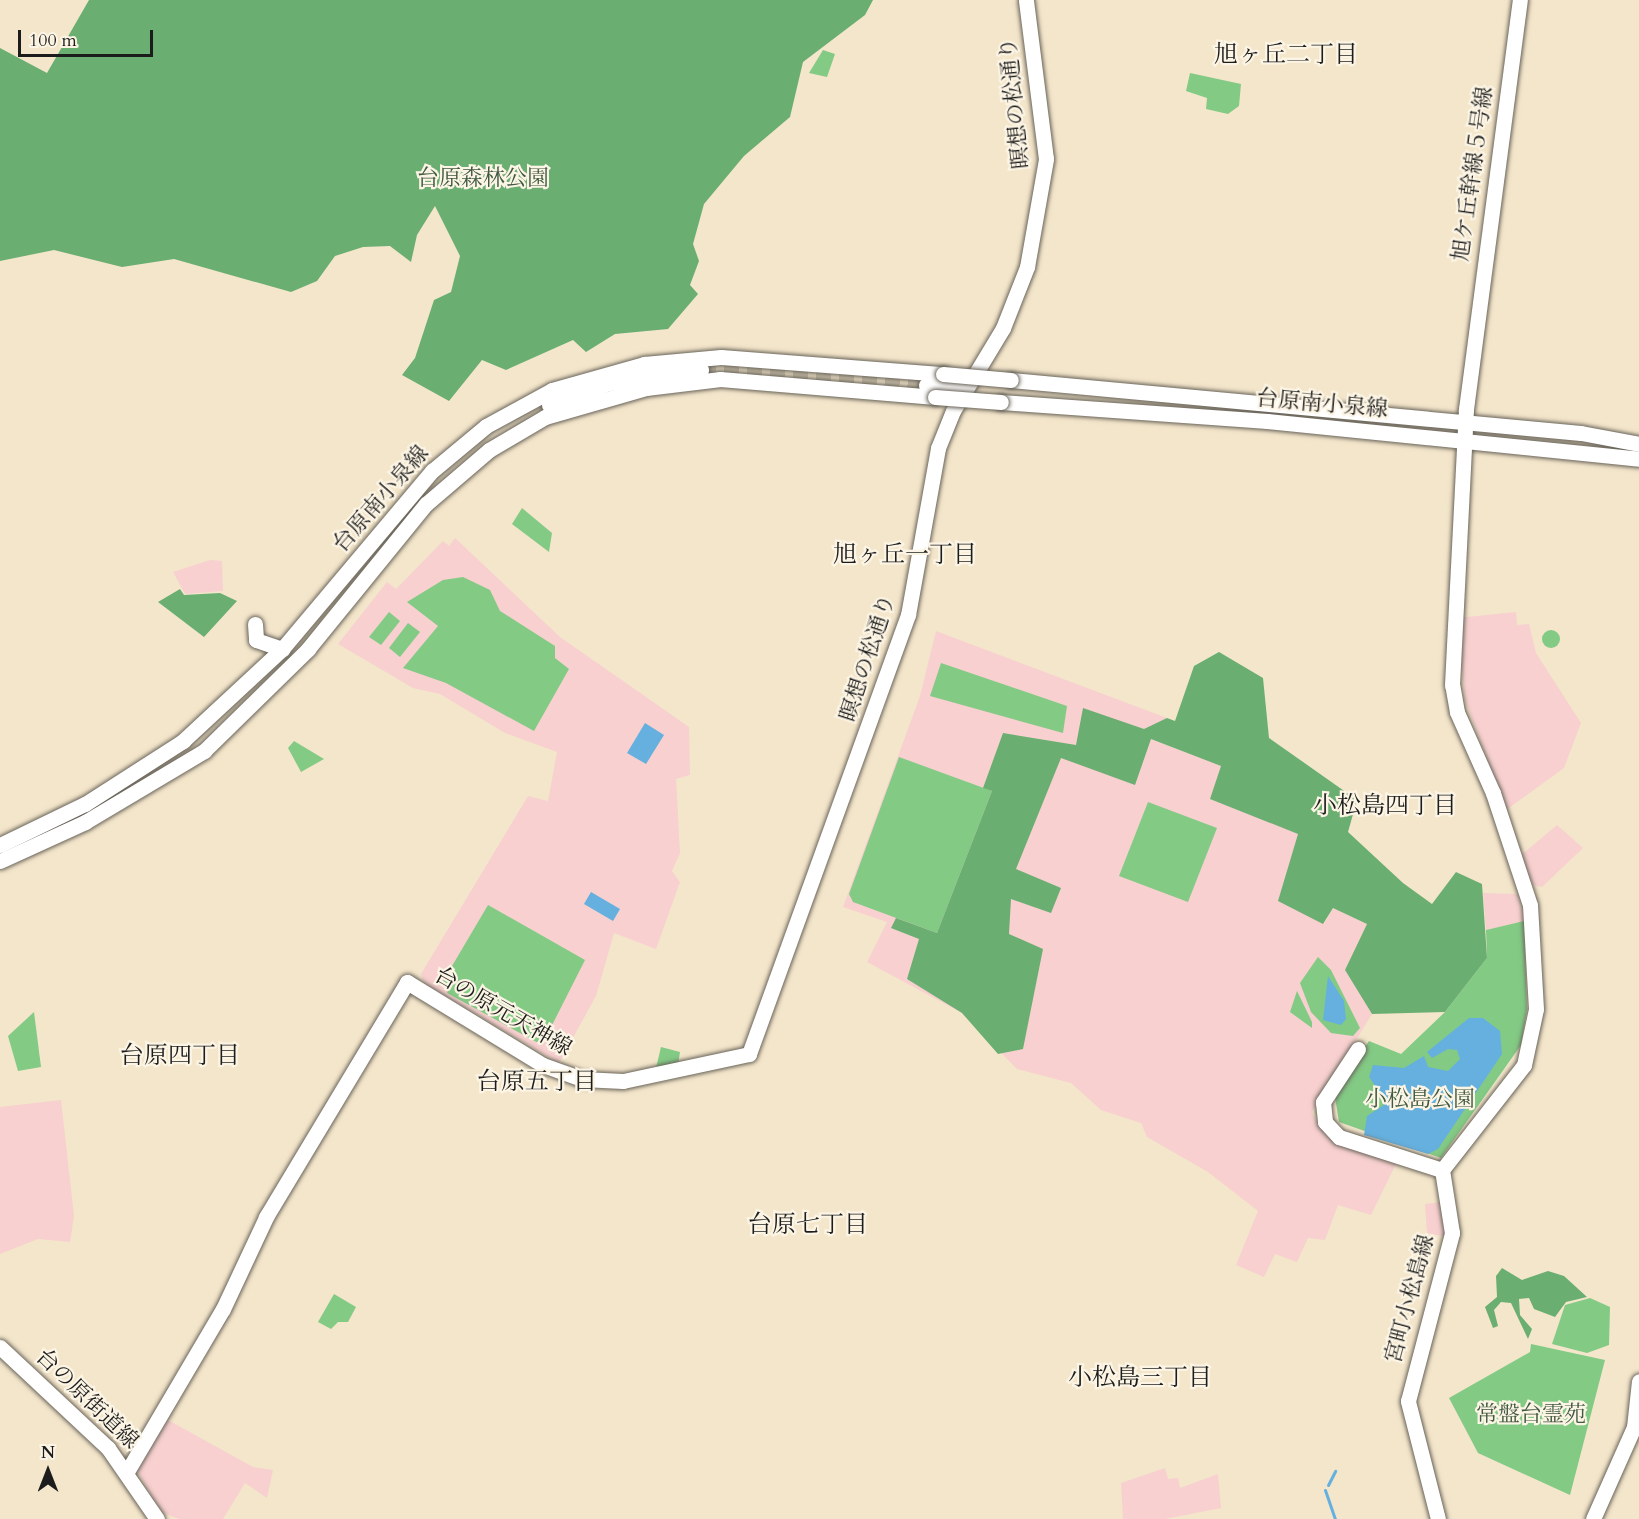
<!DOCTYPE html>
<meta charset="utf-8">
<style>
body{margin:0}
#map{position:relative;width:1639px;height:1519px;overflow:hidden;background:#f4e6cb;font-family:Cardo,"Noto Serif JP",serif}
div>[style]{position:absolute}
.built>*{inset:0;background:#f7d0cf}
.green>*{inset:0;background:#83ca85}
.round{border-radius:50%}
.forest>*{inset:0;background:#6aae72}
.water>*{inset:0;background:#65b0de}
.stream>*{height:3px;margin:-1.5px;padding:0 1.5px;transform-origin:1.5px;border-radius:1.5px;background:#65b0de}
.secondary-tunnel>*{height:15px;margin-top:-7.5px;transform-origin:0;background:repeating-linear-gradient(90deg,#c9bea8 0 15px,transparent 0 23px)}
.roads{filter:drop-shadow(0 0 2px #686359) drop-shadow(0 0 2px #686359)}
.secondary>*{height:15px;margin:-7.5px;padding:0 7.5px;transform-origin:7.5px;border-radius:7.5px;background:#fff}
.bridges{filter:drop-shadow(0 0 2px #686359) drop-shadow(0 0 2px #686359)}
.secondary-bridge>*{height:15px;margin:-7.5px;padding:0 7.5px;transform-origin:7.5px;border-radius:7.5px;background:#fff}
span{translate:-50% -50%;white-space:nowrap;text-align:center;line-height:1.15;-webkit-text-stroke:4.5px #fcf5e5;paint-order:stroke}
.street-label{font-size:22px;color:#1c1c1c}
.park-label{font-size:22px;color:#405941}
.neighbourhood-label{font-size:24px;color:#1c1c1c}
.north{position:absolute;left:18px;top:1441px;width:60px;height:60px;-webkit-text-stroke:4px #fcf5e5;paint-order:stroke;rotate:0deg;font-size:16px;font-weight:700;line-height:24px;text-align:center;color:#1c1c1c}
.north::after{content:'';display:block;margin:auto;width:21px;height:27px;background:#1c1c1c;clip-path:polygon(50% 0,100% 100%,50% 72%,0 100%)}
.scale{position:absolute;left:18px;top:30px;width:135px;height:27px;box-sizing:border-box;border:3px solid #1c1c1c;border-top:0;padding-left:8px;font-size:18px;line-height:21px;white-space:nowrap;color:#1c1c1c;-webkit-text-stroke:4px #fcf5e5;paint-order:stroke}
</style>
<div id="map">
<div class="built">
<i style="clip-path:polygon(455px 538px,560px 637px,689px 727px,690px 775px,676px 779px,680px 853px,672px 871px,680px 882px,656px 949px,614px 933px,596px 996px,559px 1063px,424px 983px,421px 974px,528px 796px,548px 801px,557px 752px,505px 733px,440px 694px,413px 688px,338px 644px,387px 582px,396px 589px,443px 541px,449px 546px)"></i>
<i style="clip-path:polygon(210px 560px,222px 561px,223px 591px,185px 594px,173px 572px)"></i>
<i style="clip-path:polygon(1516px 612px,1517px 625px,1529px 624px,1536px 653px,1581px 723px,1564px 768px,1506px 810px,1465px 700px,1457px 618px)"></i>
<i style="clip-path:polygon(936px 631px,1167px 718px,1151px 739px,1221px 766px,1211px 799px,1299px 834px,1324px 924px,1333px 908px,1367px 924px,1345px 970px,1372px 1014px,1312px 1112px,1317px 1123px,1338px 1142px,1397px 1162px,1371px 1215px,1338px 1205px,1325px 1240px,1308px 1238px,1297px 1262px,1275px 1254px,1264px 1277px,1236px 1265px,1258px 1211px,1208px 1172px,1147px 1137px,1141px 1123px,1101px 1110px,1071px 1083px,1017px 1069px,962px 1013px,867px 962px,887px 922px,843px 907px,920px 696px)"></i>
<i style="clip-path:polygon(1557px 825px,1583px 848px,1542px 887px,1533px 885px,1519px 857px)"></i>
<i style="clip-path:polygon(1483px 893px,1518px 894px,1524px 921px,1486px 930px)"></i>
<i style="clip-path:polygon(61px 1100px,74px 1216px,70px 1242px,38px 1239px,0 1254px,0 1107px)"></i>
<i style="clip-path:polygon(1442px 1202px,1447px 1237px,1427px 1233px,1425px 1204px)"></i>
<i style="clip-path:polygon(168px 1420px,253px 1467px,273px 1470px,267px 1498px,245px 1483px,223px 1519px,179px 1519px,161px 1512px,136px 1469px)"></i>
<i style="clip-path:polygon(1165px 1468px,1168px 1479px,1178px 1478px,1180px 1488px,1218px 1474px,1221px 1508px,1165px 1519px,1123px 1519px,1121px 1483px)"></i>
</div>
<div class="green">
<i style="clip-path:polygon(823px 50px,835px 54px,827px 77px,809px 73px)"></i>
<i style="clip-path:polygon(1190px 73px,1241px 84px,1239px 106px,1228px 114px,1206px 109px,1207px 98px,1186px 91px)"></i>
<i style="clip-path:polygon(522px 508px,552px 533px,549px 552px,512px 524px)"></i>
<i style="clip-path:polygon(463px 577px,490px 590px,500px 611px,555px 646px,555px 658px,569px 669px,534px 731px,446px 683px,403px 668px,438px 626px,407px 602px,443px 580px)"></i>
<i style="clip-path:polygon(389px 612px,400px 621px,381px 645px,369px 637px)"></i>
<i style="clip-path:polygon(408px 623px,420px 632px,400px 657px,389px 648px)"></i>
<i class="round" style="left:1542px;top:630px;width:18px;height:18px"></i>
<i style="clip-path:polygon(941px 663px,1067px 706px,1063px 733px,930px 696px)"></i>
<i style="clip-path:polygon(294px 741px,324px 759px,301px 772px,288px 748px)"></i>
<i style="clip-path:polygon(899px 757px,992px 791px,937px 933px,853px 902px,849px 894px)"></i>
<i style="clip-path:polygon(1148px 802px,1217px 828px,1188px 902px,1119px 876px)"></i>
<i style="clip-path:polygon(488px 905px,585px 960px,542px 1045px,447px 993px,449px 988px,442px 983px)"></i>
<i style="clip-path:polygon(1524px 921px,1527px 1009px,1521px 1045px,1441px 1158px,1339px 1122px,1334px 1091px,1369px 1041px,1401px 1054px,1445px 1012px,1487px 958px,1486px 930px)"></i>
<i style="clip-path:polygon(1318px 957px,1331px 970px,1360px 1028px,1353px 1036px,1331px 1033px,1311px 1012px,1300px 983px)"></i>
<i style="clip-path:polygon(1297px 991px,1312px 1022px,1312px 1028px,1290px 1012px)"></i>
<i style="clip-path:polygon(34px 1012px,41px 1067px,18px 1071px,8px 1036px)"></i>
<i style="clip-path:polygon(661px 1047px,680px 1052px,678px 1065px,656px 1068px)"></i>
<i style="clip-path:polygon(334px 1294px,356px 1307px,348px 1322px,338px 1322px,331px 1329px,318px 1322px)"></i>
<i style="clip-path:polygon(1590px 1298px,1610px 1307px,1609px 1345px,1587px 1353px,1552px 1344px,1565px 1305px)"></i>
<i style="clip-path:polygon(1531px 1344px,1605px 1360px,1570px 1495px,1478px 1453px,1449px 1398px,1530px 1352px)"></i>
</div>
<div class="forest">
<i style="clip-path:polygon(89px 0,873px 0,865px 15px,803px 62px,790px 117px,744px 156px,704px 204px,693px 244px,699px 261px,690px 285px,698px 294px,668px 329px,615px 334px,586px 352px,573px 340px,506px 370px,482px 360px,449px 401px,402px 375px,415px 358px,434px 300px,451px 292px,460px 256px,435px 206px,417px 235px,411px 262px,390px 246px,363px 247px,335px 256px,317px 281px,291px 292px,174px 259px,122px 267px,54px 250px,0 261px,0 48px,47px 73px)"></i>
<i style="clip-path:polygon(180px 589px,184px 595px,220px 593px,237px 601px,204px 637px,158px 602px)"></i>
<i style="clip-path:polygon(1219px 652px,1263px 678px,1269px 738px,1357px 800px,1348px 832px,1403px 883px,1432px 904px,1456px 872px,1482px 884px,1487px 958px,1445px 1012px,1372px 1014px,1345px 970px,1367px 924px,1333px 908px,1323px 924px,1278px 901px,1298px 834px,1210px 799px,1221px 766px,1151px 739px,1135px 785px,1061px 758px,1016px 869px,1061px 888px,1051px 913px,1011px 899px,1009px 934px,1043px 949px,1023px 1049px,998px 1054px,962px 1013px,907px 979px,919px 939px,891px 928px,896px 918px,937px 933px,992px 791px,983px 788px,1003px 733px,1076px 745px,1083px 708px,1144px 729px,1167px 718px,1175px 721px,1194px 666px)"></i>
<i style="clip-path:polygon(1502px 1268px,1522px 1280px,1548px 1271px,1564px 1276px,1587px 1297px,1566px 1302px,1555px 1317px,1534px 1309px,1529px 1298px,1519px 1299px,1520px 1315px,1532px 1329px,1528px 1339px,1511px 1303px,1501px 1302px,1494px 1310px,1498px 1326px,1493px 1328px,1485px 1307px,1497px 1297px,1496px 1276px)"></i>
</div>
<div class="water">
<i style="clip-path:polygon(645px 723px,664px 735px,646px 764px,627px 753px)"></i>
<i style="clip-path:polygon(591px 892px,620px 909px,613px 921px,584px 904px)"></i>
<i style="clip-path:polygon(1328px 976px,1344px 1001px,1346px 1019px,1341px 1025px,1323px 1020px)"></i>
<i style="clip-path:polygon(1469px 1018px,1483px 1018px,1500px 1031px,1502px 1054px,1438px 1149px,1428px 1154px,1364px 1135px,1367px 1116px,1387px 1103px,1369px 1077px,1373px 1065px,1404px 1068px,1424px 1056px,1428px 1067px,1448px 1071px,1460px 1059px,1457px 1050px,1448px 1049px,1432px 1058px,1427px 1052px)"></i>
</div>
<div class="stream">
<i style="left:1328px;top:1485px;width:16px;rotate:-63deg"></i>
<i style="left:1325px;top:1490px;width:31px;rotate:71deg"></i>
</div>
<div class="secondary-tunnel">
<i style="left:701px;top:370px;width:225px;rotate:3.8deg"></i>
</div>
<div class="roads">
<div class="secondary">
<i style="left:1011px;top:380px;width:572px;rotate:5.31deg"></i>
<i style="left:1581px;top:433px;width:59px;rotate:10.7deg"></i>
<i style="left:926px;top:385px;width:40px;rotate:5.7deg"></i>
<i style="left:1001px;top:402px;width:267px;rotate:4.1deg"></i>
<i style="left:1267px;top:421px;width:374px;rotate:5.8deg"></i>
<i style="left:549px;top:405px;width:64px;rotate:-20.1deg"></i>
<i style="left:609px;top:383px;width:93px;rotate:-8deg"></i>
<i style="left:255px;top:624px;width:16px;rotate:86deg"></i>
<i style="left:256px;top:640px;width:28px;rotate:19deg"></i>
<i style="left:0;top:845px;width:94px;rotate:-25.8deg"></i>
<i style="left:85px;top:804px;width:117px;rotate:-32.7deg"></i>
<i style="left:183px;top:741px;width:135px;rotate:-42.9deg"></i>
<i style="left:282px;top:649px;width:233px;rotate:-49.9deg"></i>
<i style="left:432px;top:471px;width:70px;rotate:-39.8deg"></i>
<i style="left:486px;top:426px;width:75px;rotate:-28.6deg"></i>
<i style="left:552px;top:390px;width:96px;rotate:-15.8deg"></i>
<i style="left:644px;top:364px;width:77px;rotate:-5.2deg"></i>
<i style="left:721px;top:357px;width:223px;rotate:4.4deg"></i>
<i style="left:0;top:861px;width:94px;rotate:-24.6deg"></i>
<i style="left:85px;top:822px;width:139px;rotate:-30.8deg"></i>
<i style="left:204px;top:751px;width:146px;rotate:-44.4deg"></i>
<i style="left:308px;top:649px;width:187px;rotate:-50.9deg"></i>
<i style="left:426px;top:504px;width:83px;rotate:-40.6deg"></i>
<i style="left:489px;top:450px;width:65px;rotate:-30.5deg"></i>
<i style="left:545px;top:417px;width:105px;rotate:-16deg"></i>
<i style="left:646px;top:388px;width:75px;rotate:-6.9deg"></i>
<i style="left:720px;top:379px;width:216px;rotate:4.8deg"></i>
<i style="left:1358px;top:1049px;width:64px;rotate:123.4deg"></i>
<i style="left:1323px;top:1102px;width:20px;rotate:84deg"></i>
<i style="left:1325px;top:1122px;width:21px;rotate:47deg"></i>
<i style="left:1339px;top:1137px;width:108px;rotate:17.8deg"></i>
<i style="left:0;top:1347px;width:148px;rotate:43.1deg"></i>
<i style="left:108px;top:1448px;width:86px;rotate:55.4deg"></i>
<i style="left:128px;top:1470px;width:187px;rotate:-59.5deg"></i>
<i style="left:223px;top:1309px;width:102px;rotate:-64.9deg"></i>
<i style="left:266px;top:1217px;width:274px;rotate:-59deg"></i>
<i style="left:407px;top:982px;width:159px;rotate:31.4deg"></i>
<i style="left:543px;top:1065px;width:41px;rotate:19.7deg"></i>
<i style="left:582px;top:1079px;width:41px;rotate:2.8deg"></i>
<i style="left:623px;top:1081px;width:129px;rotate:-12.1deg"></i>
<i style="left:749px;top:1054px;width:467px;rotate:-70.1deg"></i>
<i style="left:908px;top:615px;width:170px;rotate:-79.8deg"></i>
<i style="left:938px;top:448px;width:40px;rotate:-68deg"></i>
<i style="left:953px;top:411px;width:97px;rotate:-58.9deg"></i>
<i style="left:1003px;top:328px;width:66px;rotate:-68.5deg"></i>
<i style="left:1027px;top:267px;width:110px;rotate:-80deg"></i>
<i style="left:1046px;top:159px;width:160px;rotate:-97.2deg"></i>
<i style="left:1438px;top:1519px;width:122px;rotate:-104.3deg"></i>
<i style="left:1408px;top:1401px;width:174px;rotate:-75.3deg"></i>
<i style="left:1452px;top:1233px;width:64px;rotate:-99deg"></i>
<i style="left:1442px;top:1170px;width:133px;rotate:-52deg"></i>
<i style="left:1524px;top:1065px;width:57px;rotate:-77.9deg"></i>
<i style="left:1536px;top:1009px;width:104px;rotate:-93.3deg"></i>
<i style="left:1530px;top:905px;width:118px;rotate:-108.3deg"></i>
<i style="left:1493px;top:793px;width:89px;rotate:-114deg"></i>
<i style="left:1457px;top:712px;width:27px;rotate:-100deg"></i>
<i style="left:1452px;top:685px;width:276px;rotate:-87.1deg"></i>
<i style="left:1466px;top:409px;width:413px;rotate:-82.5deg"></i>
<i style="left:1593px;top:1519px;width:101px;rotate:-66deg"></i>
<i style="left:1634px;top:1427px;width:46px;rotate:-83.8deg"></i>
</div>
</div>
<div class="bridges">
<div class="secondary-bridge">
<i style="left:943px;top:374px;width:68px;rotate:5deg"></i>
<i style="left:935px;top:397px;width:66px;rotate:4.3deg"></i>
</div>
</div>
<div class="street-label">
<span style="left:1015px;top:103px;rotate:-96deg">瞑想の松通り</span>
<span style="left:1473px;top:174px;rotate:-82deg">旭ケ丘幹線５号線</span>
<span style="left:1322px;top:404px;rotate:5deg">台原南小泉線</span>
<span style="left:381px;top:499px;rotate:-49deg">台原南小泉線</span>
<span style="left:868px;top:658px;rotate:-72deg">瞑想の松通り</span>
<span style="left:503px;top:1012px;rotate:30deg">台の原元天神線</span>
<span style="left:1410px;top:1299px;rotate:-75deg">宮町小松島線</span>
<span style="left:87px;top:1399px;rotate:44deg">台の原街道線</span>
</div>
<div class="park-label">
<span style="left:483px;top:179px">台原森林公園</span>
<span style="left:1420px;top:1100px">小松島公園</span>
<span style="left:1531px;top:1415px">常盤台霊苑</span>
</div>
<div class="neighbourhood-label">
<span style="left:1286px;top:55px">旭ヶ丘二丁目</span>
<span style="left:905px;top:555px">旭ヶ丘一丁目</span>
<span style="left:1385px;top:806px">小松島四丁目</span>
<span style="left:180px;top:1056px">台原四丁目</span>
<span style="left:537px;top:1082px">台原五丁目</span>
<span style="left:808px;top:1225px">台原七丁目</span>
<span style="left:1140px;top:1378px">小松島三丁目</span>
</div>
<div class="north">N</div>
<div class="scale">100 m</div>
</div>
